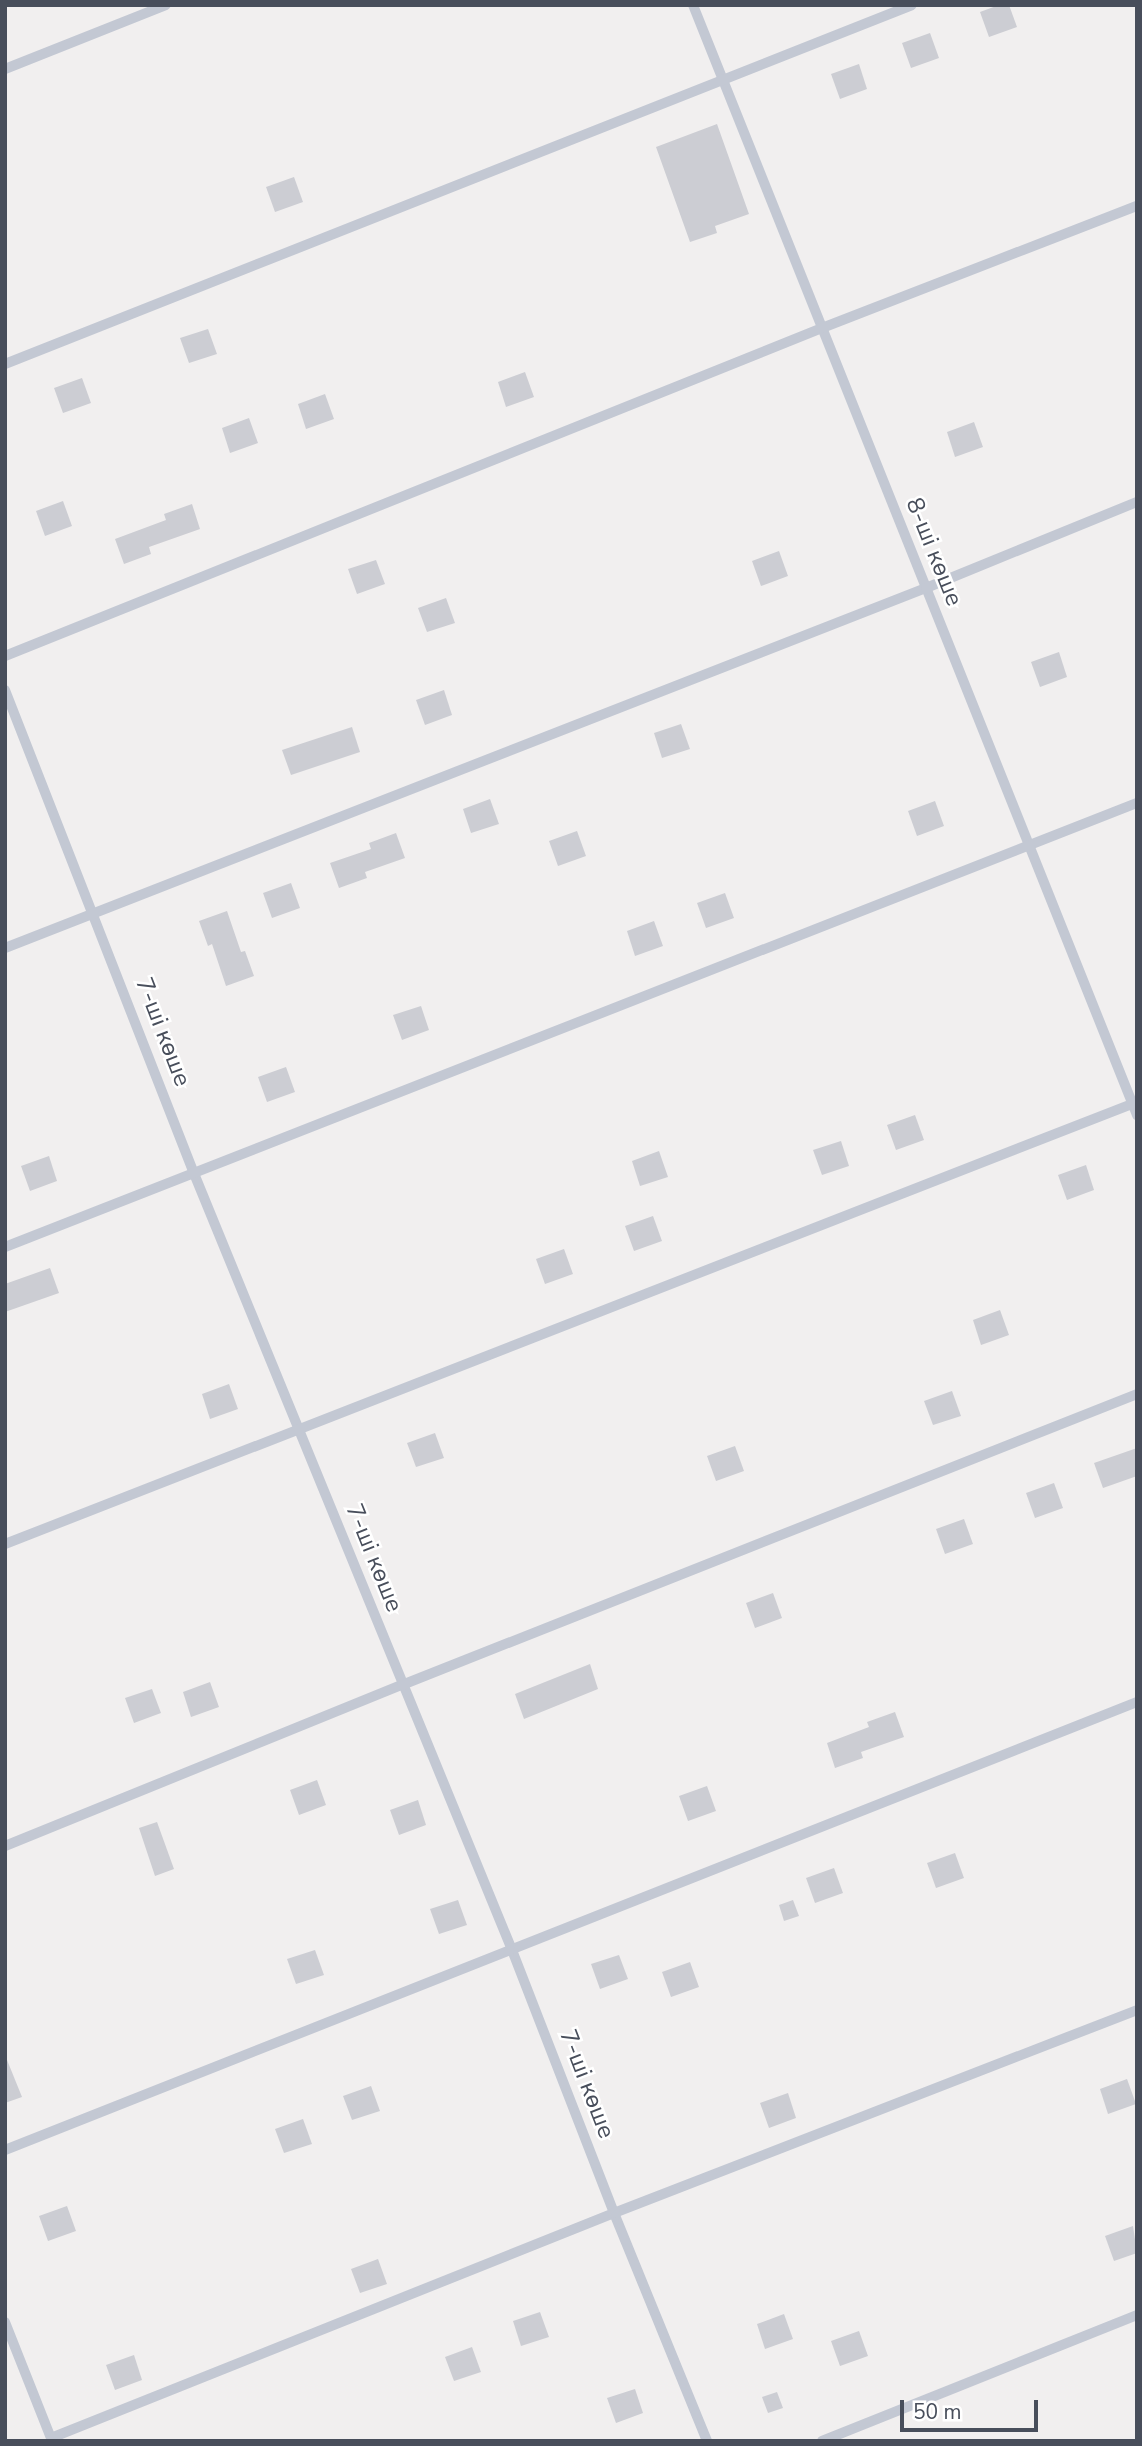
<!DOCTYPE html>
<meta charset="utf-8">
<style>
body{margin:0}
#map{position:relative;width:1142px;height:2446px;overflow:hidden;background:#f1efef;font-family:"Nunito Sans",sans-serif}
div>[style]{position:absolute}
.building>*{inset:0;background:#cccdd3}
.service>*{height:10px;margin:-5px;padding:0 5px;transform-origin:5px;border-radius:5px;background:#c3c8d3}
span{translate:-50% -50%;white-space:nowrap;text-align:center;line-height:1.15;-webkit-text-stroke:5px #fff;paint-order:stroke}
.street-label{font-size:24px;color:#484e5b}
.frame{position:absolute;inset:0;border:7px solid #484e5b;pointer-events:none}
.scale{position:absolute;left:900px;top:2400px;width:138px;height:32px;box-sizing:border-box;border:4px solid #484e5b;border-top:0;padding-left:9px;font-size:21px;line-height:24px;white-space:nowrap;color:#484e5b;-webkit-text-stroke:5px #fff;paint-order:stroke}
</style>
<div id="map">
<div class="building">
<i style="clip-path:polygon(999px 5px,1009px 5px,1017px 27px,989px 37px,980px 12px)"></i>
<i style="clip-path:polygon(930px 33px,939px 58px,911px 68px,902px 43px)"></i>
<i style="clip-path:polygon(859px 64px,867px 89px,840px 99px,831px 74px)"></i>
<i style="clip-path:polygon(717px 124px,749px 214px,715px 226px,717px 233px,690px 242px,656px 147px)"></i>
<i style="clip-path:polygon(294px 177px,303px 202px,275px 212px,266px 187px)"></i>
<i style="clip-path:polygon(208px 329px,217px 354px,189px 363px,180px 338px)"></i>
<i style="clip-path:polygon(525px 372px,534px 397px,506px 407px,498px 382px)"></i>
<i style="clip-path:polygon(82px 378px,91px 403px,63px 413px,54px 388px)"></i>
<i style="clip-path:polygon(325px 394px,334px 419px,306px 429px,298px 404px)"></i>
<i style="clip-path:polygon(249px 418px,258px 443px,230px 453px,222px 428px)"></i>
<i style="clip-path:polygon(974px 422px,983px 447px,955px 457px,947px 432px)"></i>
<i style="clip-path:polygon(63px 501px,72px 526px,45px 536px,36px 511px)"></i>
<i style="clip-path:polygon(192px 504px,200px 529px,149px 547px,151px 554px,124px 564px,115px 539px,166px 520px,164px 514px)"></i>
<i style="clip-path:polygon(779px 551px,788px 576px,761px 586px,752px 561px)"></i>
<i style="clip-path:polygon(376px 560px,385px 584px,357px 594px,348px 569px)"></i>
<i style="clip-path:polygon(446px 598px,455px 623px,427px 632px,418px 608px)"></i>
<i style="clip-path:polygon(1059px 652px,1067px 677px,1040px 687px,1031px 662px)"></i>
<i style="clip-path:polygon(444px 690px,452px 715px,425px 725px,416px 700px)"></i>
<i style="clip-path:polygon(681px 724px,690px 749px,662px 758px,654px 733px)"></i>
<i style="clip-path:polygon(352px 727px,360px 752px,291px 775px,282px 750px)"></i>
<i style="clip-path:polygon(490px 799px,499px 824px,471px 833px,463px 809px)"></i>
<i style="clip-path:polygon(935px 801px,944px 826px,917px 836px,908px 811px)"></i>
<i style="clip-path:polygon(577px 831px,586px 856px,558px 866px,549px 841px)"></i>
<i style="clip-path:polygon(396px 833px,405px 858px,365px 872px,367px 878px,339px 888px,330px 863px,371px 849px,369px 843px)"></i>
<i style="clip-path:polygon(291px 883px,300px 908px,272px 918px,263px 893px)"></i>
<i style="clip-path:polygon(725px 893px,734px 918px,706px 928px,697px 903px)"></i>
<i style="clip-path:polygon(227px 911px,241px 952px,245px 951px,254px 976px,226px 986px,212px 944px,208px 946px,199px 921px)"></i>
<i style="clip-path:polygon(654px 921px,663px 946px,635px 956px,627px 931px)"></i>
<i style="clip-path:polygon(421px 1006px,429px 1030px,402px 1040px,393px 1015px)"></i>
<i style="clip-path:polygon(286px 1067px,295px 1092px,267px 1102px,258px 1077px)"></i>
<i style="clip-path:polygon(915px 1115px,924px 1140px,896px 1150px,887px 1125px)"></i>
<i style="clip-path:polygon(841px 1141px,849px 1166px,822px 1175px,813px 1150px)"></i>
<i style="clip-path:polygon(659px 1151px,668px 1177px,640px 1186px,632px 1161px)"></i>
<i style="clip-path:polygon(49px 1156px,57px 1181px,30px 1191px,21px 1166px)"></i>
<i style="clip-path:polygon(1086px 1165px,1094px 1190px,1067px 1200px,1058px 1175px)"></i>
<i style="clip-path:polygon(653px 1216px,662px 1241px,634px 1251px,625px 1226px)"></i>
<i style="clip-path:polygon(564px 1249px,573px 1274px,545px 1284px,536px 1259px)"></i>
<i style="clip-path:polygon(50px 1268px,59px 1293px,5px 1312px,5px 1284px)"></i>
<i style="clip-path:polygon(1000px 1310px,1009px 1335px,981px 1345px,973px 1320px)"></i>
<i style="clip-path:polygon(229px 1384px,238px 1409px,210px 1419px,202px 1394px)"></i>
<i style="clip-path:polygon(952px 1391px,961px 1416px,933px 1425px,924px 1401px)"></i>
<i style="clip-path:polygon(435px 1433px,444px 1458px,416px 1467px,407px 1443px)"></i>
<i style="clip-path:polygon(735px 1446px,744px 1471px,716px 1481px,707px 1456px)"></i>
<i style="clip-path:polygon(1137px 1448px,1137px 1476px,1103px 1488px,1094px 1463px)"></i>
<i style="clip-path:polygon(1054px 1483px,1063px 1508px,1035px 1518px,1026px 1493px)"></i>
<i style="clip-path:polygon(964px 1519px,973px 1544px,945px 1554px,936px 1529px)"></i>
<i style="clip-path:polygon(773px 1593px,782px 1618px,755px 1628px,746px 1603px)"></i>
<i style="clip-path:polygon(590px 1664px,598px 1689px,524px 1719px,515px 1694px)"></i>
<i style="clip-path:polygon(210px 1682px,219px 1707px,191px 1717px,183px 1692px)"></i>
<i style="clip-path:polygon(152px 1689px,161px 1713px,134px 1723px,125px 1698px)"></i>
<i style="clip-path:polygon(895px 1712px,904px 1737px,861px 1752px,863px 1758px,835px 1768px,827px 1743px,869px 1727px,867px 1722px)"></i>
<i style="clip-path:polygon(317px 1780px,326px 1805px,299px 1815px,290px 1790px)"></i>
<i style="clip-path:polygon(707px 1786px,716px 1811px,688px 1821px,679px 1796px)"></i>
<i style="clip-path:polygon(418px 1800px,426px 1825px,399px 1835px,390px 1810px)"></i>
<i style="clip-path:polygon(157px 1822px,174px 1869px,155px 1876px,139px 1828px)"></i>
<i style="clip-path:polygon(955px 1853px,964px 1878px,936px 1888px,927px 1863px)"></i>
<i style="clip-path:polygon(834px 1868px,843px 1893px,815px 1903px,806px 1878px)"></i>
<i style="clip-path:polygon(458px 1900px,467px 1925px,439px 1934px,430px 1909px)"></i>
<i style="clip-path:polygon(793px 1900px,799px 1916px,784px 1921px,779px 1905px)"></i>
<i style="clip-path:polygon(315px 1950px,324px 1975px,296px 1984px,287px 1959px)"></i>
<i style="clip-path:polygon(619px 1955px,628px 1979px,600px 1989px,591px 1964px)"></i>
<i style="clip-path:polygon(690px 1962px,699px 1987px,671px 1997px,662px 1972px)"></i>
<i style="clip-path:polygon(5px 2055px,22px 2097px,5px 2103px)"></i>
<i style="clip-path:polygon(1127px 2079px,1136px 2104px,1108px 2114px,1100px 2089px)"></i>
<i style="clip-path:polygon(371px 2086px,380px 2111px,352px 2120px,343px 2096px)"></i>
<i style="clip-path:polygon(788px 2093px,796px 2118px,769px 2128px,760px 2103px)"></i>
<i style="clip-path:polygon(303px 2119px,312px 2144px,284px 2153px,275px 2129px)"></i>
<i style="clip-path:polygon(67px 2206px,76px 2231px,48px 2241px,39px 2216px)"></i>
<i style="clip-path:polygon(1133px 2226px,1137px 2253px,1114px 2261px,1105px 2236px)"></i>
<i style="clip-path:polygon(378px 2259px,387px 2284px,360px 2293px,351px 2269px)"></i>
<i style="clip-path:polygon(540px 2312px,549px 2337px,521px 2346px,513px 2321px)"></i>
<i style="clip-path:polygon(784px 2314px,793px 2339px,765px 2349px,757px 2324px)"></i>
<i style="clip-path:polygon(859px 2331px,868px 2356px,840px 2366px,831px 2341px)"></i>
<i style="clip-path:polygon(472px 2347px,481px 2372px,454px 2381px,445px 2357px)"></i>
<i style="clip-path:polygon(134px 2355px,142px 2380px,115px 2390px,106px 2365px)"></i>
<i style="clip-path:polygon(635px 2389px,643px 2413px,616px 2423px,607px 2398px)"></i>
<i style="clip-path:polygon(777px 2392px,783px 2408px,768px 2413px,762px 2397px)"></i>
</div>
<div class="service">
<i style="left:693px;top:5px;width:1196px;rotate:68.2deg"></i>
<i style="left:5px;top:69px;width:173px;rotate:-21.7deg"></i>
<i style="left:5px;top:364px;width:975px;rotate:-21.59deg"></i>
<i style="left:5px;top:656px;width:880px;rotate:-21.87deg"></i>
<i style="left:822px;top:328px;width:338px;rotate:-21.2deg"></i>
<i style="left:5px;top:690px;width:516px;rotate:68.65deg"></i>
<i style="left:193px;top:1171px;width:842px;rotate:67.73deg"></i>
<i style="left:512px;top:1950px;width:282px;rotate:68.8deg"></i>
<i style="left:614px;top:2213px;width:246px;rotate:67.8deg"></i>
<i style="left:5px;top:948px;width:989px;rotate:-21.35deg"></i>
<i style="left:926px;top:588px;width:228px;rotate:-22.2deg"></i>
<i style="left:5px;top:1247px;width:1216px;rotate:-21.42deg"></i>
<i style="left:5px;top:1544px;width:1215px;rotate:-21.33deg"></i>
<i style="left:5px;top:1846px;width:428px;rotate:-22.1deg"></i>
<i style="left:402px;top:1685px;width:791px;rotate:-21.6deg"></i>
<i style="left:5px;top:2150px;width:1217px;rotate:-21.59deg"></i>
<i style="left:5px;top:2322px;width:128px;rotate:68.4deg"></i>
<i style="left:51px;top:2438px;width:606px;rotate:-21.78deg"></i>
<i style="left:614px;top:2213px;width:561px;rotate:-21.21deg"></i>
<i style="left:822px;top:2441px;width:339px;rotate:-21.8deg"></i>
</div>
<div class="street-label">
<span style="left:934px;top:552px;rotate:68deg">8-ші көше</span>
<span style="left:163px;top:1032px;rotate:69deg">7-ші көше</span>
<span style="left:374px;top:1558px;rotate:68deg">7-ші көше</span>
<span style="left:587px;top:2084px;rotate:69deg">7-ші көше</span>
</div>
<div class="frame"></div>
<div class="scale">50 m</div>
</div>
